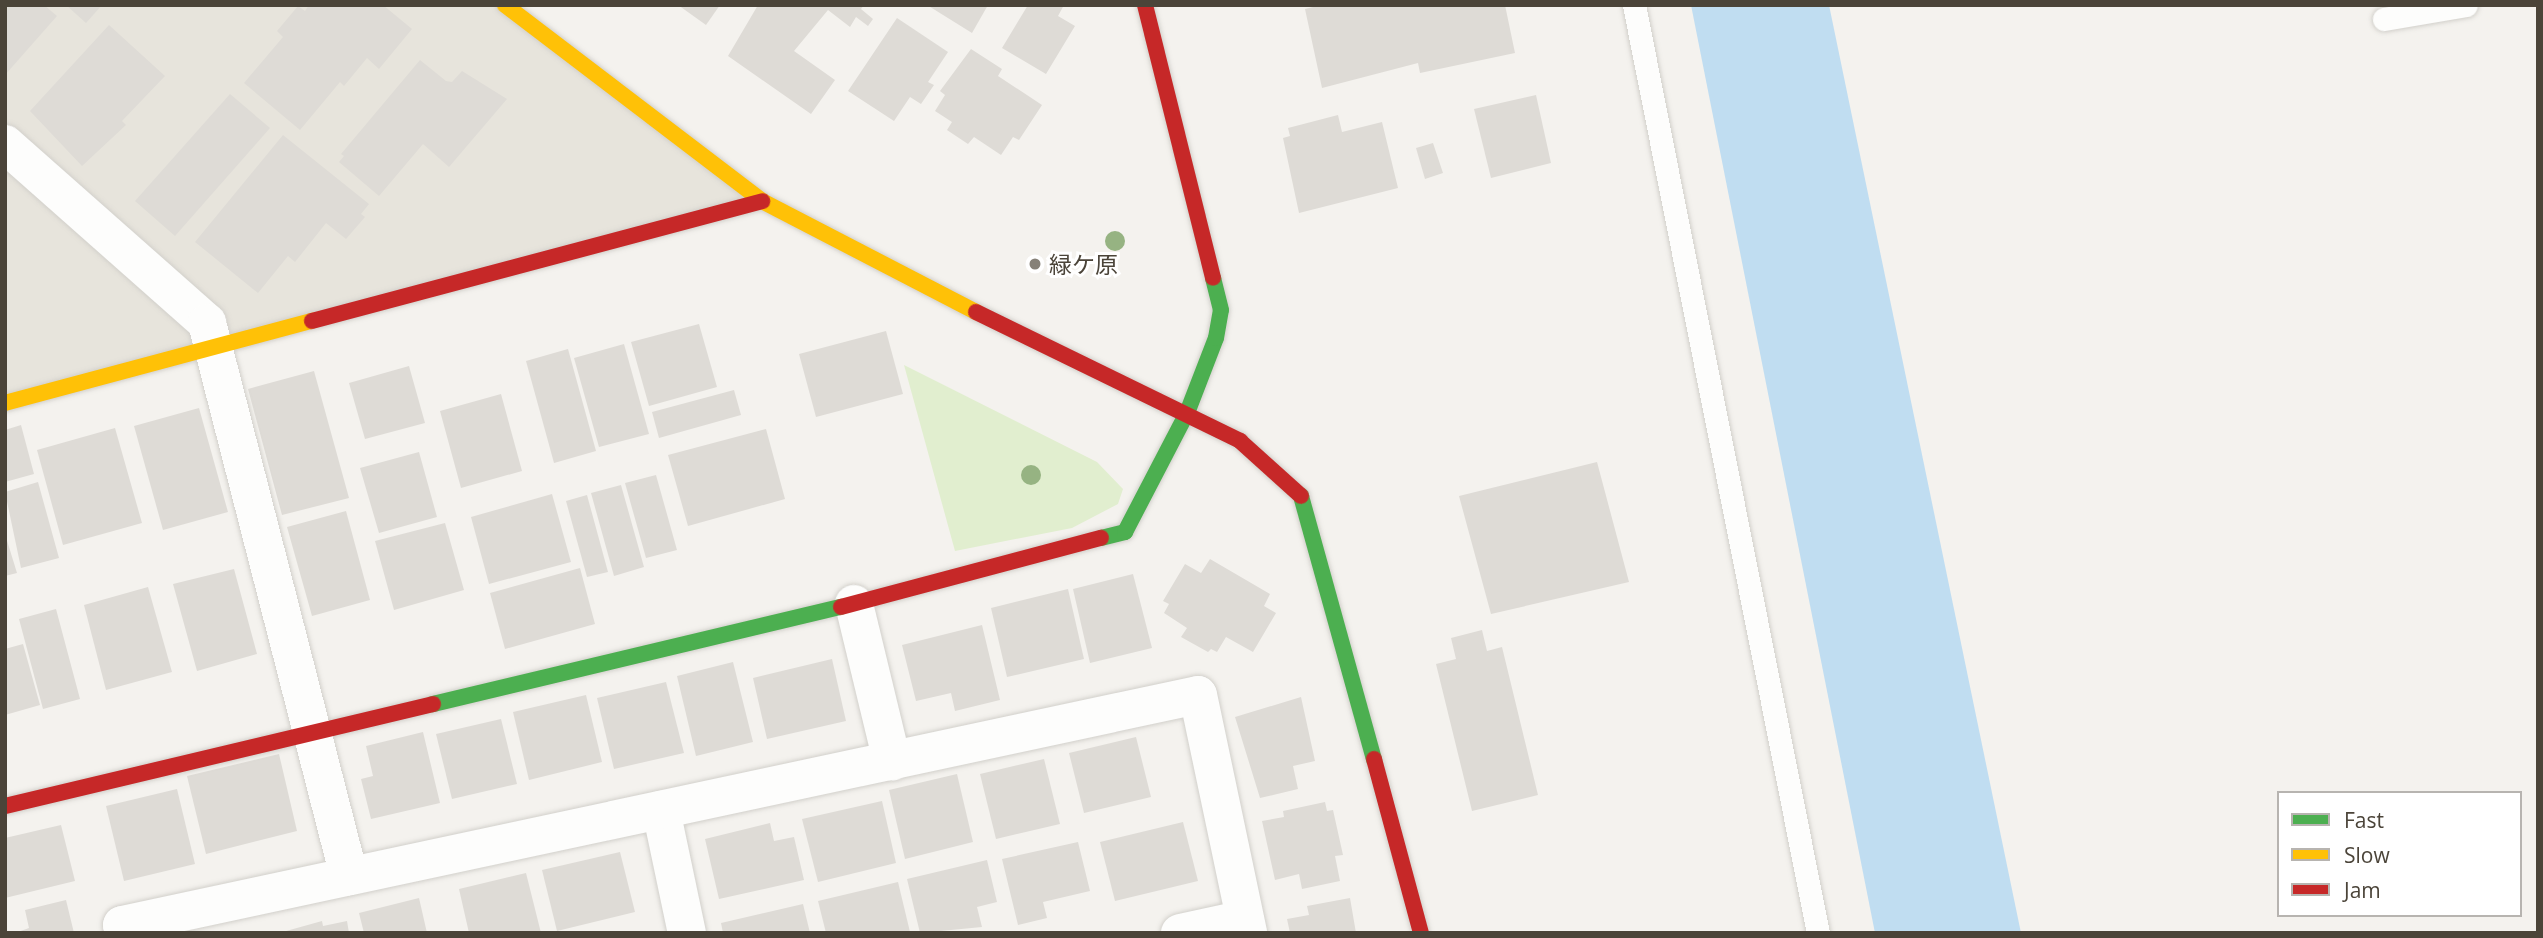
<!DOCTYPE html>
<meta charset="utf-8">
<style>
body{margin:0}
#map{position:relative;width:2543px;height:938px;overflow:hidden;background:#f4f2ee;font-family:"Open Sans","Noto Sans JP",sans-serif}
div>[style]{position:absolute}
.residential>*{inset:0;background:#e7e4dc}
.green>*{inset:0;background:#e1eecf}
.water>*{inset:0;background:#c0ddf1}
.building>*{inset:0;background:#dedbd6}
.roads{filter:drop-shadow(0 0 2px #d2d0cb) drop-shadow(0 0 2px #d2d0cb)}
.lane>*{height:23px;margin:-11.5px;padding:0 11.5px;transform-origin:11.5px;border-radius:11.5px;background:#fdfdfc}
.street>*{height:38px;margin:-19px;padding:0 19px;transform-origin:19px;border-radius:19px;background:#fdfdfc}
.fast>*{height:16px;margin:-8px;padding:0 8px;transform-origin:8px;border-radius:8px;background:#4caf50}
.slow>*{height:16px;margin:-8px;padding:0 8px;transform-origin:8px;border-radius:8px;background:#ffc107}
.jam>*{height:16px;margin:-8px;padding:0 8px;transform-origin:8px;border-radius:8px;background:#c62828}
.trees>*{width:20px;height:20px;margin:-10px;border-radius:50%;background:#96b382}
.dots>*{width:19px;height:19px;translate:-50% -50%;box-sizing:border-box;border:4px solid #fff;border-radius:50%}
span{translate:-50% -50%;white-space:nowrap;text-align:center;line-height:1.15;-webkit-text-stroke:6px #fff;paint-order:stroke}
.poi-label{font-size:23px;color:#4b4439}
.left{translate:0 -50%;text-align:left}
.frame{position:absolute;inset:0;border:7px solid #4b4439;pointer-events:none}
.legend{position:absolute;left:2277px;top:791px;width:245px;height:126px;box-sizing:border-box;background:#fff;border:2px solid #b7b4b0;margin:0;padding:9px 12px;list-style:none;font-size:21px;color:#4b4439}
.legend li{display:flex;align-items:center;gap:14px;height:35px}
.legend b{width:35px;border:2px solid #b7b4b0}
</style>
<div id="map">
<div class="residential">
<i style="clip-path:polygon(5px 5px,505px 5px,762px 201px,5px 403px)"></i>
</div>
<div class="green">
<i style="clip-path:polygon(904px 365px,1097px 462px,1123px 489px,1118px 504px,1072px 528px,955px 551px)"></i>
</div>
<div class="water">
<i style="clip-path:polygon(1691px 5px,1829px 5px,2021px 933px,1875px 933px)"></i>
</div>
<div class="building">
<i style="clip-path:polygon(5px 5px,44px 5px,57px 16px,5px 75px)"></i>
<i style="clip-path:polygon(66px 5px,102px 5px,86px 23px)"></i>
<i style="clip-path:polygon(309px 5px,383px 5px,412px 29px,379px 69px,367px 58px,344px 86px,340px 82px,300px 130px,244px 83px,283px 37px,277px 31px,298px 6px,305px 11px)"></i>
<i style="clip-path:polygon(678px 5px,720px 5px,706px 25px)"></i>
<i style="clip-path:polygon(758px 5px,864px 5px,861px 9px,873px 19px,868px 26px,856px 17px,850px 27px,828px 10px,794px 51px,835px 80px,811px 114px,728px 56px)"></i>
<i style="clip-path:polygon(927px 5px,988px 5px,972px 33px)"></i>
<i style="clip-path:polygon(1028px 5px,1064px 5px,1058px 16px,1075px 26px,1046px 74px,1002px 48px)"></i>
<i style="clip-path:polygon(1321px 5px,1505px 5px,1515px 53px,1420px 73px,1418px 63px,1322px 88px,1305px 9px)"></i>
<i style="clip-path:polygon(897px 18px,948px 52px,928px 82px,934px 85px,921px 104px,910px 97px,894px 121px,848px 91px)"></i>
<i style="clip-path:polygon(109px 25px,165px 76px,122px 121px,126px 125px,82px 166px,30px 111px)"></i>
<i style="clip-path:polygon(971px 49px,1002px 69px,998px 76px,1042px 105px,1019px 140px,1013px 137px,1001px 155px,974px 137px,968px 144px,947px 130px,952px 122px,935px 111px,945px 95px,940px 91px)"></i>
<i style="clip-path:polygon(420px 60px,446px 81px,452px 82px,462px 71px,507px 99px,449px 167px,423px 144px,379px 196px,339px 162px,344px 156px,341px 154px)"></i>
<i style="clip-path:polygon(230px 94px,270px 128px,175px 236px,135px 201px)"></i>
<i style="clip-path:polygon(1536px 95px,1551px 163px,1491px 178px,1474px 109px)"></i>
<i style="clip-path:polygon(1338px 115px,1342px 132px,1382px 122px,1398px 188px,1299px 213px,1283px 138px,1290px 136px,1288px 128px)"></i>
<i style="clip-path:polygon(283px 135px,369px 204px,361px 214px,365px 217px,346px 239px,326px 223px,295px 262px,288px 256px,258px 293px,195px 242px)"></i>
<i style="clip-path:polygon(1433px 143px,1443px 173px,1425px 179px,1416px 148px)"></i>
<i style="clip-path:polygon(699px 324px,717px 387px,649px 406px,631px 342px)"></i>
<i style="clip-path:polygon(886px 331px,903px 394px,816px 417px,799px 354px)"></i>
<i style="clip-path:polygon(624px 344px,649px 434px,599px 447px,574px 358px)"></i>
<i style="clip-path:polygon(568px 349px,596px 451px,554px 463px,526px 361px)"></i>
<i style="clip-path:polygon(409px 366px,425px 423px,365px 439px,349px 383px)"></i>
<i style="clip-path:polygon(314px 371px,349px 498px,282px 515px,248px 389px)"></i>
<i style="clip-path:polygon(734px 390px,741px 415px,659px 438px,652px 412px)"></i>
<i style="clip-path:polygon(501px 394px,522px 471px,461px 488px,440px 411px)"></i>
<i style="clip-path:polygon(199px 408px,228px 512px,163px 530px,134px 426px)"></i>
<i style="clip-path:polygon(21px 425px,34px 474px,5px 482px,5px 430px)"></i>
<i style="clip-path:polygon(115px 428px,142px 523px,63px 545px,37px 450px)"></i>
<i style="clip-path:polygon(766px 429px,785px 499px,688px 526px,668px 455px)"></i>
<i style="clip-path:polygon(419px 452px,437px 517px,379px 533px,360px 468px)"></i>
<i style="clip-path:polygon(1597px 462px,1629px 582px,1491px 614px,1459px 496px)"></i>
<i style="clip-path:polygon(656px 475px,677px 550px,646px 558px,625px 483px)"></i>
<i style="clip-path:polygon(38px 482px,59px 558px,21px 568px,5px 492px)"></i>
<i style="clip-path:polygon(621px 485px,644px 567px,614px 576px,591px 493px)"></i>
<i style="clip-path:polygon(552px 494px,571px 562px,489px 584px,471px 517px)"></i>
<i style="clip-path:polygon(587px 495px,608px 572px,587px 577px,566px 501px)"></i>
<i style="clip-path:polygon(346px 511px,370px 600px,312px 616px,287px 527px)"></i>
<i style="clip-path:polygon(445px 523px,464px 590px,394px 610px,375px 541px)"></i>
<i style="clip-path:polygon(5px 534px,17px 573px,5px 576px)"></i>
<i style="clip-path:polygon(1210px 559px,1270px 594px,1264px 606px,1276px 613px,1253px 652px,1226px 637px,1217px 652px,1211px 649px,1208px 652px,1181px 637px,1187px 628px,1164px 613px,1169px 604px,1163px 601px,1185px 564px,1201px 573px)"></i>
<i style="clip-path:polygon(580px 568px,595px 624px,505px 649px,490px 593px)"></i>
<i style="clip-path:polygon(234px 569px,257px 654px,197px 671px,173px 584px)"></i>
<i style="clip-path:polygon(1133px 574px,1152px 648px,1090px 663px,1073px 589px)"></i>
<i style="clip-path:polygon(148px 587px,172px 672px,106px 690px,84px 605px)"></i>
<i style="clip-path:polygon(1068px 589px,1084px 659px,1007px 677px,991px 608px)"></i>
<i style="clip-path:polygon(56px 609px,80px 699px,43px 709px,19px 619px)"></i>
<i style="clip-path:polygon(982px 625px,1000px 700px,955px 711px,951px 693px,916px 701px,902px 645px)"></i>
<i style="clip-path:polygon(1482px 630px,1487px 651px,1502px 647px,1538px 795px,1472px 811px,1436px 664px,1456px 659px,1451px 638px)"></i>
<i style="clip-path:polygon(23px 644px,40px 705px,5px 715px,5px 649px)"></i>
<i style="clip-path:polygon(832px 659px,846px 721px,767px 739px,753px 678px)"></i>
<i style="clip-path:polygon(733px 662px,753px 742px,696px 756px,677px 676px)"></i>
<i style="clip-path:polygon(666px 682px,684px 753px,614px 769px,597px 698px)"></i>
<i style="clip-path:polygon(586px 695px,602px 762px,529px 780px,513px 712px)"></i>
<i style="clip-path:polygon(1301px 697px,1315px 761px,1293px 766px,1298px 789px,1260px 798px,1235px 717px)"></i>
<i style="clip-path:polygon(501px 719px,517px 784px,452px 799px,436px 734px)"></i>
<i style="clip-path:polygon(423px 732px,440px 803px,371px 819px,361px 779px,373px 776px,366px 746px)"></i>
<i style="clip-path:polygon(1136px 737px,1151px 797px,1084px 813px,1069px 753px)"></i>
<i style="clip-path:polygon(279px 754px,297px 831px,206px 854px,187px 776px)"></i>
<i style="clip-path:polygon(1044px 759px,1060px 824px,996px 839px,980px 774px)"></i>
<i style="clip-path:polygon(957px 774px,973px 842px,905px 859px,889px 790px)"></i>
<i style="clip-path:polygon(177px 789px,195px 864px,124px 881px,106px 806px)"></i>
<i style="clip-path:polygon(882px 801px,896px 863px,818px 882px,802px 819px)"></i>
<i style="clip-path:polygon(1325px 802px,1327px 811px,1333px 810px,1343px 855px,1335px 856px,1340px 881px,1302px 889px,1299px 874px,1275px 880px,1262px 821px,1284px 817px,1283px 811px)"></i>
<i style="clip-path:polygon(1183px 822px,1198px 881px,1115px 901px,1100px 842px)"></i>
<i style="clip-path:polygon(770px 823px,774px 841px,794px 837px,804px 880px,719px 899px,705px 839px)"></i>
<i style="clip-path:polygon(61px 825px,75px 881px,5px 898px,5px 838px)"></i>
<i style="clip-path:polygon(1078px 842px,1090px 891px,1043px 902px,1047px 918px,1018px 925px,1002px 859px)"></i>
<i style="clip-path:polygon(620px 852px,635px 912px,557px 931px,542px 870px)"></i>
<i style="clip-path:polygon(987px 860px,997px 902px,977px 907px,982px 927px,920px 933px,907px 879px)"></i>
<i style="clip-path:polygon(526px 873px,541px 933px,469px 933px,459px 889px)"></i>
<i style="clip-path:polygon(898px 882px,910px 932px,826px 933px,818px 901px)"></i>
<i style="clip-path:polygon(419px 898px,427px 933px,364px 933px,359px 913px)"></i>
<i style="clip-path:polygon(1350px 898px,1356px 933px,1290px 933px,1287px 919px,1309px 915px,1307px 906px)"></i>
<i style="clip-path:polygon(66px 900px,74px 933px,15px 933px,29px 928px,25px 910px)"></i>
<i style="clip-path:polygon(803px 904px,810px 933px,723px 933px,721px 923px)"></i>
<i style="clip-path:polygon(322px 921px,323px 926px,347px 921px,349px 933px,279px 933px)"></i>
</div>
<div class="roads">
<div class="lane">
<i style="left:1634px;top:5px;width:946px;rotate:78.79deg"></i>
<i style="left:2384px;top:19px;width:83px;rotate:-9.7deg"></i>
</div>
<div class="street">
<i style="left:5px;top:144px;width:270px;rotate:41.5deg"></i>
<i style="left:207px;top:323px;width:571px;rotate:75.6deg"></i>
<i style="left:854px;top:604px;width:162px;rotate:76.4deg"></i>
<i style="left:661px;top:810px;width:126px;rotate:78.1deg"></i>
<i style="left:124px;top:933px;width:8px;rotate:-104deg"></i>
<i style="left:122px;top:925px;width:1100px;rotate:-12.07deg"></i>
<i style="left:1198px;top:695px;width:243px;rotate:78.1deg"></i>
<i style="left:1180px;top:933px;width:66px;rotate:-12.2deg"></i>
</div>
<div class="fast">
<i style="left:1301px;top:496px;width:273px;rotate:74.5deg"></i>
<i style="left:1101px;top:538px;width:25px;rotate:-14deg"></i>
<i style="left:1125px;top:532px;width:134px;rotate:-62.5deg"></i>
<i style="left:1187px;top:413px;width:80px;rotate:-68.9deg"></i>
<i style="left:1216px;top:338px;width:28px;rotate:-80deg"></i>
<i style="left:1221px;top:310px;width:33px;rotate:-104deg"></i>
<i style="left:433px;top:704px;width:419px;rotate:-13.4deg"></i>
</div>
<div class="slow">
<i style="left:505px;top:5px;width:323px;rotate:37.3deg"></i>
<i style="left:762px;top:201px;width:241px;rotate:27.4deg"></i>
<i style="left:5px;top:403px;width:318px;rotate:-15deg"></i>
</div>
<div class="jam">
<i style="left:1145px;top:5px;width:281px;rotate:76deg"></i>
<i style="left:976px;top:312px;width:294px;rotate:26deg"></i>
<i style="left:1240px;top:441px;width:82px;rotate:42deg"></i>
<i style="left:312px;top:321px;width:466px;rotate:-14.9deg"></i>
<i style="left:841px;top:607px;width:269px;rotate:-14.9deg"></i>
<i style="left:1374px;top:759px;width:180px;rotate:74.9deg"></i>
<i style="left:5px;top:806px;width:440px;rotate:-13.4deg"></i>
</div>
</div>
<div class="trees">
<i style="left:1115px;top:241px"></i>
<i style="left:1031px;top:475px"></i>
</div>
<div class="dots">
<i style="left:1035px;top:264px;background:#868178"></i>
</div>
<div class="poi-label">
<span class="left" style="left:1049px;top:264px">緑ケ原</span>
</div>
<div class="frame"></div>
<ul class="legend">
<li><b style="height:9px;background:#4caf50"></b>Fast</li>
<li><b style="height:9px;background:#ffc107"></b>Slow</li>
<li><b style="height:9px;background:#c62828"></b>Jam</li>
</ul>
</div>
